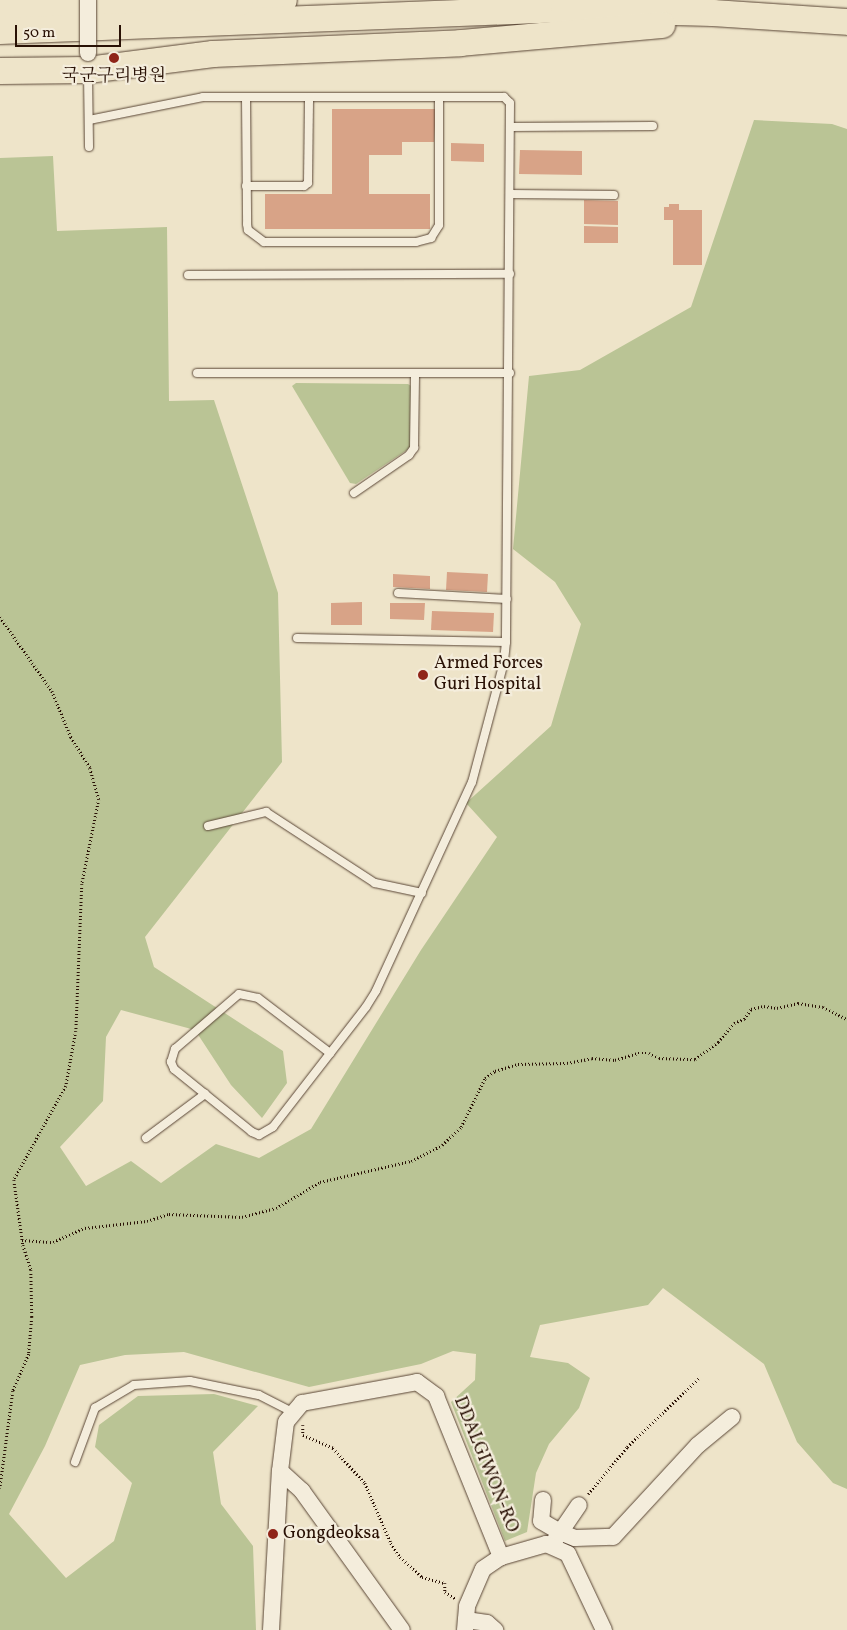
<!DOCTYPE html>
<meta charset="utf-8">
<style>
body{margin:0}
#map{position:relative;width:847px;height:1630px;overflow:hidden;background:#eee4c9;font-family:Vollkorn,"Noto Serif KR",serif}
div>[style]{position:absolute}
.green>*{inset:0;background:#bac495}
.building>*{inset:0;background:#d8a387}
.path>*{height:2.5px;margin-top:-1.25px;transform-origin:0;background:repeating-linear-gradient(90deg,#291105 0 1px,transparent 0 3.5px)}
.roads{filter:drop-shadow(0 0 1px #5a4636) drop-shadow(0 0 1px #5a4636)}
.service>*{height:8px;margin:-4px;padding:0 4px;transform-origin:4px;border-radius:4px;background:#f4eddc}
.minor>*{height:16px;margin:-8px;padding:0 8px;transform-origin:8px;border-radius:8px;background:#f4eddc}
.trunk>*{height:26px;margin:-13px;padding:0 13px;transform-origin:13px;border-radius:13px;background:#eee4c9}
.motorway>*{height:28px;margin:-14px;padding:0 14px;transform-origin:14px;border-radius:14px;background:#eee4c9}
.bridges{filter:drop-shadow(0 0 1px #5a4636) drop-shadow(0 0 1px #5a4636)}
.minor-bridge>*{height:16px;margin:-8px;padding:0 8px;transform-origin:8px;border-radius:8px;background:#f4eddc}
.dots>*{width:14px;height:14px;translate:-50% -50%;box-sizing:border-box;border:2px solid #f4eddc;border-radius:50%}
span{translate:-50% -50%;white-space:nowrap;text-align:center;line-height:1.15;-webkit-text-stroke:4.5px #f4eddc;paint-order:stroke}
.poi-label{font-size:18px;color:#291105}
.left{translate:0 -50%;text-align:left}
.street-label{font-size:18px;color:#291105}
.scale{position:absolute;left:15px;top:25px;width:106px;height:22px;box-sizing:border-box;border:2px solid #291105;border-top:0;padding-left:6px;font-size:15px;line-height:18px;white-space:nowrap;color:#291105;-webkit-text-stroke:4px #f4eddc;paint-order:stroke}
</style>
<div id="map">
<div class="green">
<i style="clip-path:polygon(754px 120px,832px 124px,847px 129px,847px 1489px,833px 1483px,797px 1442px,764px 1364px,663px 1288px,648px 1305px,540px 1325px,530px 1357px,568px 1363px,590px 1378px,579px 1408px,549px 1444px,536px 1473px,527px 1532px,505px 1541px,451px 1402px,475px 1380px,476px 1354px,453px 1351px,421px 1364px,309px 1387px,184px 1352px,125px 1355px,80px 1365px,45px 1446px,9px 1514px,66px 1578px,114px 1541px,132px 1483px,95px 1447px,99px 1425px,138px 1396px,214px 1394px,258px 1406px,213px 1452px,221px 1504px,253px 1546px,256px 1630px,0 1630px,0 158px,53px 156px,57px 231px,167px 227px,169px 401px,214px 400px,278px 593px,282px 762px,145px 937px,154px 967px,283px 1051px,287px 1083px,262px 1118px,231px 1085px,195px 1030px,121px 1010px,106px 1037px,103px 1101px,60px 1147px,86px 1186px,131px 1161px,161px 1183px,216px 1144px,259px 1158px,311px 1129px,421px 950px,497px 837px,466px 803px,551px 726px,581px 624px,555px 582px,513px 549px,529px 376px,580px 370px,691px 307px)"></i>
<i style="clip-path:polygon(296px 383px,408px 384px,411px 386px,410px 448px,356px 484px,350px 483px,292px 386px)"></i>
</div>
<div class="building">
<i style="clip-path:polygon(332px 109px,436px 109px,434px 142px,402px 142px,402px 155px,369px 155px,369px 194px,430px 194px,430px 229px,265px 229px,265px 194px,332px 194px)"></i>
<i style="clip-path:polygon(451px 143px,484px 144px,484px 162px,451px 161px)"></i>
<i style="clip-path:polygon(520px 150px,582px 151px,582px 175px,519px 174px)"></i>
<i style="clip-path:polygon(584px 200px,618px 201px,618px 225px,584px 224px)"></i>
<i style="clip-path:polygon(669px 204px,679px 204px,679px 210px,702px 210px,702px 265px,673px 265px,673px 220px,664px 220px,664px 207px,669px 207px)"></i>
<i style="clip-path:polygon(584px 226px,618px 227px,618px 243px,584px 243px)"></i>
<i style="clip-path:polygon(447px 572px,488px 574px,487px 592px,446px 590px)"></i>
<i style="clip-path:polygon(393px 574px,430px 576px,430px 589px,393px 587px)"></i>
<i style="clip-path:polygon(362px 602px,362px 625px,331px 625px,331px 603px)"></i>
<i style="clip-path:polygon(390px 603px,425px 603px,424px 620px,390px 619px)"></i>
<i style="clip-path:polygon(432px 611px,494px 613px,493px 632px,431px 630px)"></i>
</div>
<div class="path">
<i style="left:0;top:617px;width:90px;rotate:54.9deg"></i>
<i style="left:52px;top:691px;width:50px;rotate:67.6deg"></i>
<i style="left:71px;top:737px;width:36px;rotate:58deg"></i>
<i style="left:90px;top:768px;width:32px;rotate:74deg"></i>
<i style="left:99px;top:799px;width:87px;rotate:101.3deg"></i>
<i style="left:82px;top:884px;width:147px;rotate:92.3deg"></i>
<i style="left:76px;top:1031px;width:56px;rotate:100.3deg"></i>
<i style="left:66px;top:1086px;width:107px;rotate:119deg"></i>
<i style="left:14px;top:1180px;width:66px;rotate:82.1deg"></i>
<i style="left:23px;top:1245px;width:26px;rotate:72deg"></i>
<i style="left:31px;top:1270px;width:47px;rotate:88.8deg"></i>
<i style="left:32px;top:1317px;width:37px;rotate:95deg"></i>
<i style="left:29px;top:1354px;width:40px;rotate:113.4deg"></i>
<i style="left:13px;top:1391px;width:98px;rotate:97.6deg"></i>
<i style="left:22px;top:1240px;width:31px;rotate:4deg"></i>
<i style="left:53px;top:1242px;width:35px;rotate:-24deg"></i>
<i style="left:85px;top:1228px;width:62px;rotate:-6.4deg"></i>
<i style="left:147px;top:1221px;width:23px;rotate:-18deg"></i>
<i style="left:169px;top:1214px;width:73px;rotate:2.4deg"></i>
<i style="left:242px;top:1217px;width:35px;rotate:-15deg"></i>
<i style="left:276px;top:1208px;width:51px;rotate:-30.6deg"></i>
<i style="left:320px;top:1182px;width:93px;rotate:-13deg"></i>
<i style="left:411px;top:1161px;width:35px;rotate:-27deg"></i>
<i style="left:442px;top:1145px;width:26px;rotate:-43deg"></i>
<i style="left:461px;top:1127px;width:55px;rotate:-63.9deg"></i>
<i style="left:485px;top:1078px;width:12px;rotate:-35deg"></i>
<i style="left:495px;top:1071px;width:24px;rotate:-17deg"></i>
<i style="left:518px;top:1064px;width:49px;rotate:-1.2deg"></i>
<i style="left:567px;top:1063px;width:25px;rotate:-11deg"></i>
<i style="left:592px;top:1058px;width:23px;rotate:5deg"></i>
<i style="left:615px;top:1060px;width:24px;rotate:-17deg"></i>
<i style="left:638px;top:1053px;width:11px"></i>
<i style="left:649px;top:1053px;width:11px;rotate:27deg"></i>
<i style="left:659px;top:1058px;width:36px;rotate:2deg"></i>
<i style="left:695px;top:1059px;width:29px;rotate:-36deg"></i>
<i style="left:718px;top:1042px;width:25px;rotate:-50deg"></i>
<i style="left:734px;top:1023px;width:11px;rotate:-22deg"></i>
<i style="left:744px;top:1019px;width:12px;rotate:-55deg"></i>
<i style="left:751px;top:1009px;width:13px;rotate:-13deg"></i>
<i style="left:764px;top:1006px;width:13px;rotate:9deg"></i>
<i style="left:777px;top:1008px;width:22px;rotate:-13deg"></i>
<i style="left:798px;top:1003px;width:25px;rotate:9deg"></i>
<i style="left:823px;top:1007px;width:27px;rotate:27deg"></i>
<i style="left:303px;top:1425px;width:10px;rotate:90deg"></i>
<i style="left:303px;top:1435px;width:33px;rotate:23deg"></i>
<i style="left:333px;top:1448px;width:47px;rotate:47.6deg"></i>
<i style="left:365px;top:1483px;width:65px;rotate:66.6deg"></i>
<i style="left:391px;top:1543px;width:17px;rotate:57deg"></i>
<i style="left:400px;top:1557px;width:30px;rotate:42deg"></i>
<i style="left:422px;top:1577px;width:24px;rotate:15deg"></i>
<i style="left:445px;top:1583px;width:9px;rotate:90deg"></i>
<i style="left:445px;top:1592px;width:12px;rotate:31deg"></i>
<i style="left:588px;top:1494px;width:61px;rotate:-50.3deg"></i>
<i style="left:627px;top:1447px;width:100px;rotate:-43.8deg"></i>
</div>
<div class="roads">
<div class="service">
<i style="left:88px;top:74px;width:73px;rotate:89.2deg"></i>
<i style="left:246px;top:97px;width:127px;rotate:89.5deg"></i>
<i style="left:247px;top:224px;width:6px;rotate:81deg"></i>
<i style="left:248px;top:230px;width:20px;rotate:37deg"></i>
<i style="left:264px;top:242px;width:152px"></i>
<i style="left:416px;top:242px;width:16px;rotate:-15deg"></i>
<i style="left:431px;top:238px;width:15px;rotate:-58deg"></i>
<i style="left:439px;top:225px;width:128px;rotate:-90deg"></i>
<i style="left:89px;top:120px;width:116px;rotate:-11.4deg"></i>
<i style="left:203px;top:97px;width:301px"></i>
<i style="left:504px;top:97px;width:8px;rotate:45deg"></i>
<i style="left:510px;top:103px;width:539px;rotate:90.43deg"></i>
<i style="left:506px;top:642px;width:20px;rotate:96deg"></i>
<i style="left:504px;top:662px;width:124px;rotate:104.9deg"></i>
<i style="left:472px;top:782px;width:230px;rotate:114.7deg"></i>
<i style="left:376px;top:991px;width:19px;rotate:122deg"></i>
<i style="left:366px;top:1007px;width:152px;rotate:127.8deg"></i>
<i style="left:273px;top:1127px;width:16px;rotate:150deg"></i>
<i style="left:259px;top:1135px;width:8px;rotate:-157deg"></i>
<i style="left:252px;top:1132px;width:100px;rotate:-141.1deg"></i>
<i style="left:174px;top:1069px;width:8px;rotate:-113deg"></i>
<i style="left:171px;top:1062px;width:14px;rotate:-73deg"></i>
<i style="left:175px;top:1049px;width:84px;rotate:-40.7deg"></i>
<i style="left:239px;top:994px;width:19px;rotate:12deg"></i>
<i style="left:258px;top:998px;width:91px;rotate:37.4deg"></i>
<i style="left:510px;top:127px;width:143px;rotate:-0.4deg"></i>
<i style="left:246px;top:186px;width:58px"></i>
<i style="left:304px;top:186px;width:5px;rotate:-37deg"></i>
<i style="left:308px;top:183px;width:86px;rotate:-89.3deg"></i>
<i style="left:510px;top:194px;width:104px;rotate:0.6deg"></i>
<i style="left:188px;top:275px;width:322px;rotate:-0.2deg"></i>
<i style="left:197px;top:373px;width:313px"></i>
<i style="left:354px;top:493px;width:67px;rotate:-34.6deg"></i>
<i style="left:409px;top:455px;width:9px;rotate:-54deg"></i>
<i style="left:414px;top:448px;width:75px;rotate:-89.2deg"></i>
<i style="left:398px;top:593px;width:109px;rotate:3.2deg"></i>
<i style="left:297px;top:638px;width:209px;rotate:1.1deg"></i>
<i style="left:208px;top:826px;width:60px;rotate:-13.6deg"></i>
<i style="left:266px;top:812px;width:130px;rotate:33.1deg"></i>
<i style="left:375px;top:883px;width:48px;rotate:12deg"></i>
<i style="left:146px;top:1138px;width:74px;rotate:-36.7deg"></i>
<i style="left:75px;top:1462px;width:58px;rotate:-69.7deg"></i>
<i style="left:95px;top:1408px;width:45px;rotate:-30.5deg"></i>
<i style="left:134px;top:1385px;width:56px;rotate:-4.1deg"></i>
<i style="left:190px;top:1381px;width:70px;rotate:11.5deg"></i>
<i style="left:259px;top:1395px;width:39px;rotate:27deg"></i>
</div>
<div class="minor">
<i style="left:280px;top:1471px;width:30px;rotate:42deg"></i>
<i style="left:302px;top:1491px;width:171px;rotate:54.3deg"></i>
<i style="left:543px;top:1500px;width:21px;rotate:95deg"></i>
<i style="left:541px;top:1521px;width:22px;rotate:30deg"></i>
<i style="left:560px;top:1532px;width:16px;rotate:22deg"></i>
<i style="left:575px;top:1538px;width:38px;rotate:-2deg"></i>
<i style="left:613px;top:1537px;width:125px;rotate:-47.3deg"></i>
<i style="left:698px;top:1445px;width:44px;rotate:-39.5deg"></i>
<i style="left:555px;top:1540px;width:42px;rotate:-55.6deg"></i>
<i style="left:466px;top:1620px;width:21px;rotate:8deg"></i>
<i style="left:487px;top:1623px;width:11px;rotate:41deg"></i>
<i style="left:271px;top:1630px;width:159px;rotate:-86.8deg"></i>
<i style="left:280px;top:1471px;width:49px;rotate:-83deg"></i>
<i style="left:286px;top:1422px;width:25px;rotate:-50deg"></i>
<i style="left:302px;top:1403px;width:117px;rotate:-10.3deg"></i>
<i style="left:417px;top:1382px;width:24px;rotate:36deg"></i>
<i style="left:436px;top:1396px;width:174px;rotate:68deg"></i>
<i style="left:501px;top:1557px;width:47px;rotate:-16.1deg"></i>
<i style="left:546px;top:1544px;width:24px;rotate:24deg"></i>
<i style="left:568px;top:1554px;width:84px;rotate:64.7deg"></i>
<i style="left:465px;top:1630px;width:24px;rotate:-85deg"></i>
<i style="left:467px;top:1606px;width:40px;rotate:-66.6deg"></i>
<i style="left:483px;top:1569px;width:22px;rotate:-34deg"></i>
</div>
<div class="trunk">
<i style="left:0;top:11px;width:284px;rotate:-2.2deg"></i>
<i style="left:0;top:31px;width:564px;rotate:-2.23deg"></i>
<i style="left:564px;top:9px;width:149px;rotate:1.5deg"></i>
<i style="left:713px;top:13px;width:134px;rotate:3.8deg"></i>
<i style="left:0;top:71px;width:88px;rotate:-0.7deg"></i>
<i style="left:88px;top:70px;width:126px;rotate:-7.3deg"></i>
<i style="left:213px;top:54px;width:248px;rotate:-2.5deg"></i>
<i style="left:461px;top:43px;width:202px;rotate:-5.1deg"></i>
</div>
<div class="motorway">
<i style="left:216px;top:0;width:23px;rotate:5deg"></i>
</div>
</div>
<div class="bridges">
<div class="minor-bridge">
<i style="left:88px;top:0;width:53px;rotate:90deg"></i>
</div>
</div>
<div class="dots">
<i style="left:114px;top:58px;background:#8f2418"></i>
<i style="left:423px;top:675px;background:#8f2418"></i>
<i style="left:273px;top:1534px;background:#8f2418"></i>
</div>
<div class="poi-label">
<span style="left:114px;top:77px">국군구리병원</span>
<span class="left" style="left:434px;top:675px">Armed Forces<br>Guri Hospital</span>
<span class="left" style="left:283px;top:1534px">Gongdeoksa</span>
</div>
<div class="street-label">
<span style="left:485px;top:1465px;rotate:68deg">DDALGIWON-RO</span>
</div>
<div class="scale">50 m</div>
</div>
